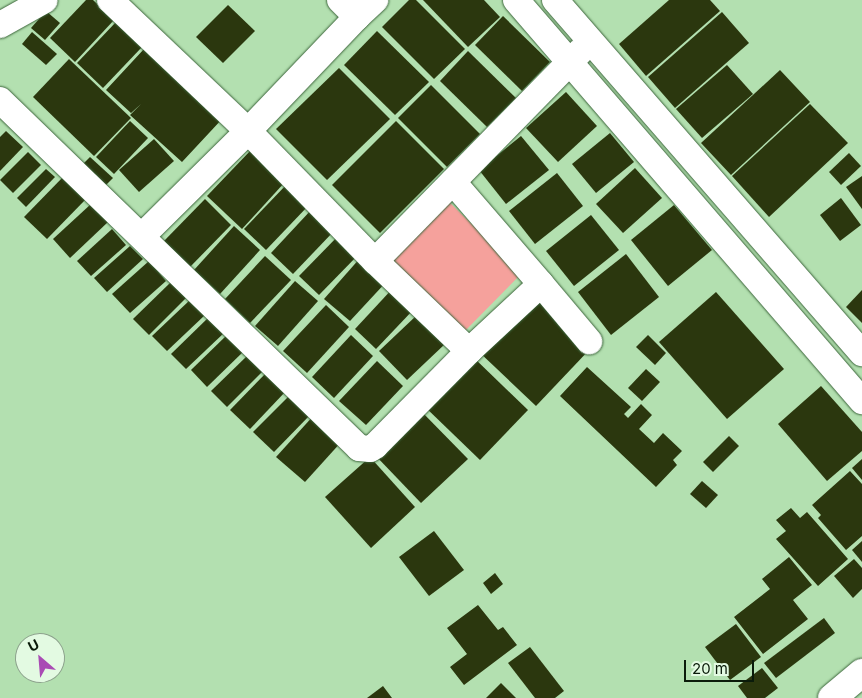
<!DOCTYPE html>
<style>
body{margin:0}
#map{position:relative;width:862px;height:698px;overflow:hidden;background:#b3e0b0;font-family:Inter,sans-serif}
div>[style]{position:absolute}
.green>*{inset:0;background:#f5a19c}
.building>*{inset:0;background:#2b370e}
.roads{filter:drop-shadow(0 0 1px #3c653b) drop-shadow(0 0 1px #3c653b)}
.street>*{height:26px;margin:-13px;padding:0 13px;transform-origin:13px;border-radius:13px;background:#fff}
.highway>*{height:28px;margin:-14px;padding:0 14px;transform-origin:14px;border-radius:14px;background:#fff}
span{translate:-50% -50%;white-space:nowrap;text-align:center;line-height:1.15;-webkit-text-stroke:5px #e3fae2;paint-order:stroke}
.north{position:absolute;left:15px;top:633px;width:50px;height:50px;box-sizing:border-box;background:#e3fae2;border:1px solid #8ca18c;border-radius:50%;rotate:333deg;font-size:14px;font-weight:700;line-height:20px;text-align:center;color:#0a1b0a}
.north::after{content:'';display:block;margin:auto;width:18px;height:22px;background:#a94bb4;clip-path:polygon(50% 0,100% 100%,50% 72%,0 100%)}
.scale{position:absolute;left:684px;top:660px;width:70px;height:22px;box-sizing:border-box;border:2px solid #0a1b0a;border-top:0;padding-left:6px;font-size:15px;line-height:18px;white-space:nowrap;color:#0a1b0a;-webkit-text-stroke:4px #e3fae2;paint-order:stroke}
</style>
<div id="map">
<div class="green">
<i style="clip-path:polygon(446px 199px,522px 273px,464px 332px,388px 258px)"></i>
</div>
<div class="building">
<i style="clip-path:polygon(86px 0,93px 0,114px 20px,75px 62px,50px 38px)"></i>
<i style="clip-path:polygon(409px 0,416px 0,465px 49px,434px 79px,382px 27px)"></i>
<i style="clip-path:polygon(423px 0,484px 0,500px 17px,468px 47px)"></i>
<i style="clip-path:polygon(669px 0,710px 0,720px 11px,646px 76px,619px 44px)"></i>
<i style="clip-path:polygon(228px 5px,255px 31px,223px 63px,196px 37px)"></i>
<i style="clip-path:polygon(46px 11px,60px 23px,45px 40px,31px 28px)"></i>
<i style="clip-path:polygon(722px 12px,749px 43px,675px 108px,648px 77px)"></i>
<i style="clip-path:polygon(503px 16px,550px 62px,522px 91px,475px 45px)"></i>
<i style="clip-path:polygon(116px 22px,142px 47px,103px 88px,77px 63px)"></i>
<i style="clip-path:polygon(377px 31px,429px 82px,395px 115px,344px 65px)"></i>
<i style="clip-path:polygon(32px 32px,57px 54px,46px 65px,22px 44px)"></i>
<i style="clip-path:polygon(144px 49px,223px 118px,182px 162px,130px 115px,141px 104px,131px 113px,106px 90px)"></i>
<i style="clip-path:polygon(468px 51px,516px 98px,487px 127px,440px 81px)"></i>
<i style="clip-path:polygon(69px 59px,131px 118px,94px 156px,33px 97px)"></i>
<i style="clip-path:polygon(727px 65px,753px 94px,702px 138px,676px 109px)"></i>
<i style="clip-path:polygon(339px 68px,390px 119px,327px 180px,276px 129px)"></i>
<i style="clip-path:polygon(780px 70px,810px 102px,731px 175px,701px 143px)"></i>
<i style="clip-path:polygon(431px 85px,480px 134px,447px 167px,398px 118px)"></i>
<i style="clip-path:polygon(566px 92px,597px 126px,558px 162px,526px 128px)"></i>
<i style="clip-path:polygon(810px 104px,848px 143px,769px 217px,732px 176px)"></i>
<i style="clip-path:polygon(130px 121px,148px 138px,114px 174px,96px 157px)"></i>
<i style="clip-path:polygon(396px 121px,444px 169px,380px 233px,332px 185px)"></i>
<i style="clip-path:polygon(6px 131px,23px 147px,0 171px,0 137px)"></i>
<i style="clip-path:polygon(610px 133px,634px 162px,596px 193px,572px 164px)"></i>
<i style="clip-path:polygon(521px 136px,549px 170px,506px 204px,479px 170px)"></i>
<i style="clip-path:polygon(154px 139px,174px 161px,139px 192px,119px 170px)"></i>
<i style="clip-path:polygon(251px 150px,285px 182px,242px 229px,207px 196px)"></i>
<i style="clip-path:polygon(28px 152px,41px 165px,13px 193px,0 180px)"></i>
<i style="clip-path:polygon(849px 153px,861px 166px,841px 185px,829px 172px)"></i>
<i style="clip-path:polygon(90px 157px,113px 178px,103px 188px,81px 166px)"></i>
<i style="clip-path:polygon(635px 168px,662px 198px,623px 233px,596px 204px)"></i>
<i style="clip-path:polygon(46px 169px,55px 177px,26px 207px,17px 198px)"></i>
<i style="clip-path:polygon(557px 173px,583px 206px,535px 244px,509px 211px)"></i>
<i style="clip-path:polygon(862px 176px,862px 209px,846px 187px)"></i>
<i style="clip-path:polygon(63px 177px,86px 199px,47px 239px,24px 217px)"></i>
<i style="clip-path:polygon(287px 184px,309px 205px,266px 250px,244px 229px)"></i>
<i style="clip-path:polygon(841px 198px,861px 225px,840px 241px,820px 215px)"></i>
<i style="clip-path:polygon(205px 199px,231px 225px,190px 267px,164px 241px)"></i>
<i style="clip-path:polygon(91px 204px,108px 222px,70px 258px,53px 239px)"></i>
<i style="clip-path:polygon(674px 205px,712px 250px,668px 286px,631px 240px)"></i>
<i style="clip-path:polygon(312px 209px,335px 230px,293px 274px,271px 253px)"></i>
<i style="clip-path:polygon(591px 215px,619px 250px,574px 286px,546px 251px)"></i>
<i style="clip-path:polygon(234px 226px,260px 250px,220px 294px,194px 270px)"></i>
<i style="clip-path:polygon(112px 229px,126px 245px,91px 276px,77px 261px)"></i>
<i style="clip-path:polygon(340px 234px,360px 253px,319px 295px,299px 276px)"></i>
<i style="clip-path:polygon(130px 246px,143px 259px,107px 292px,94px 278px)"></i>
<i style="clip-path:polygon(626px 254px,659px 297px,611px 335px,578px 292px)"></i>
<i style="clip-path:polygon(265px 256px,291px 280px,250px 323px,225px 299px)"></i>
<i style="clip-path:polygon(361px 257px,388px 280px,350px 321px,324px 299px)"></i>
<i style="clip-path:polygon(149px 261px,166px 281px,130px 313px,112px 294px)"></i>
<i style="clip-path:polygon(295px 281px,318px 301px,278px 346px,255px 326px)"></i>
<i style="clip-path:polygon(171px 282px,186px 298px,149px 335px,133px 319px)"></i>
<i style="clip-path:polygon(394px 287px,415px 308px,376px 349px,355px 329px)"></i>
<i style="clip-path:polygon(862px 290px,862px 323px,846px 307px)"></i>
<i style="clip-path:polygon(716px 292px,784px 369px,727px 419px,659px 342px)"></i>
<i style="clip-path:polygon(533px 294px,591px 348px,536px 406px,478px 351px)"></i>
<i style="clip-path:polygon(191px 299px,205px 315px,167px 351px,152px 336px)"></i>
<i style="clip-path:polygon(326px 305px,349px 327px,307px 373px,283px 351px)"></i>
<i style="clip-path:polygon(417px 315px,445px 344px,407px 380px,379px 351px)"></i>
<i style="clip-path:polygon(210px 316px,225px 332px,186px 369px,171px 354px)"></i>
<i style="clip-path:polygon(228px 334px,244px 351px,207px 387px,191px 370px)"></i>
<i style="clip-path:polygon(351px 335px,373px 356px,334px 398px,312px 377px)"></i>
<i style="clip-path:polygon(648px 335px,666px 353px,655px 365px,636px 347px)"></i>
<i style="clip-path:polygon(248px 355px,264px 370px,227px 407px,211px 391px)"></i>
<i style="clip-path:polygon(471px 355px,528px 410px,480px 460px,423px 405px)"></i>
<i style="clip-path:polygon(377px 361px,403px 386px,366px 425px,339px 401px)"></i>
<i style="clip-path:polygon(587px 367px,631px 407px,624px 414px,628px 418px,641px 404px,652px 415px,639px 429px,654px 443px,663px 433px,682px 451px,673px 460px,677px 465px,656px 487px,560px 396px)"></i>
<i style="clip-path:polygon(646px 369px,660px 382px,642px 401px,628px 388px)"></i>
<i style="clip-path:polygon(267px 372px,286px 391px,250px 429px,230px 410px)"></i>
<i style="clip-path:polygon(821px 386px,862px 432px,862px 451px,827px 481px,778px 424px)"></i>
<i style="clip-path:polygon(291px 394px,311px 414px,274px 452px,253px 432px)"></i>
<i style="clip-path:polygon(420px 410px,468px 459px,421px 503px,374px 454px)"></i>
<i style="clip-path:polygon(315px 414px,343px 440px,305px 482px,276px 457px)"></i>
<i style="clip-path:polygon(729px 436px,739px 446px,713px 472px,703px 462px)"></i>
<i style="clip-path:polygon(370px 457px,415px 507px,371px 548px,325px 497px)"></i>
<i style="clip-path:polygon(862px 459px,862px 480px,852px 468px)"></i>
<i style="clip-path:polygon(850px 471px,862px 484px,862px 536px,846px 550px,818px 518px,821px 515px,812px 505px)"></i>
<i style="clip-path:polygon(702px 481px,718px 495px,706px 508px,690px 494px)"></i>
<i style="clip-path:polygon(791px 508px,800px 518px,807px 512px,848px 559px,818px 586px,776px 539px,786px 531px,776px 520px)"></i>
<i style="clip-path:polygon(434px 531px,464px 570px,429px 596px,399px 557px)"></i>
<i style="clip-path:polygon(862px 541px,862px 562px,852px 550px)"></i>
<i style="clip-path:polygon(789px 557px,812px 585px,793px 600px,808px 619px,763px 654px,734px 617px,770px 589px,762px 579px)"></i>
<i style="clip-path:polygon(854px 559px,862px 568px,862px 589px,853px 598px,834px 576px)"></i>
<i style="clip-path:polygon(495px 573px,503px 584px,491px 594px,483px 583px)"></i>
<i style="clip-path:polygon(478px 605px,498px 630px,503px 627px,517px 645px,464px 685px,450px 667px,467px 654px,447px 628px)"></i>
<i style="clip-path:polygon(824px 618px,835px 633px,776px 678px,764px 663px)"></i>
<i style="clip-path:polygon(736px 624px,761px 657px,730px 680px,705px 647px)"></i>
<i style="clip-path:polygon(530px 647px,564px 691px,555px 698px,535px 698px,508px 663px)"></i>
<i style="clip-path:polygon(762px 668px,778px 688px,765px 698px,747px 698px,738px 686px)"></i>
<i style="clip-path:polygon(501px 683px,516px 698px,486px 698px)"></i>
<i style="clip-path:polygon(383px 686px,392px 698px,367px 698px)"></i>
</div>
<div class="roads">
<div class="street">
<i style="left:110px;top:0;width:190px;rotate:43.5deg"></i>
<i style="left:248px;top:131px;width:182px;rotate:45.7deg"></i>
<i style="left:375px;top:261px;width:130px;rotate:43.8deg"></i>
<i style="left:469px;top:351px;width:98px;rotate:-42.9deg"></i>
<i style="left:541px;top:284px;width:135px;rotate:-130.8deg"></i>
<i style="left:516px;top:0;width:530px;rotate:49.21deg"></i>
<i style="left:555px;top:0;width:468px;rotate:49deg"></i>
<i style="left:357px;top:17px;width:25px;rotate:-43deg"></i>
<i style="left:0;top:25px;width:51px;rotate:-29.1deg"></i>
<i style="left:0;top:100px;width:500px;rotate:44.1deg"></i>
<i style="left:359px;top:448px;width:11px;rotate:5deg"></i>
<i style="left:370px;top:449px;width:6px;rotate:-31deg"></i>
<i style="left:375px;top:446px;width:134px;rotate:-45.3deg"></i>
<i style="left:142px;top:236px;width:149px;rotate:-44.7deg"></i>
<i style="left:248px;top:131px;width:158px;rotate:-46.3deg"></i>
<i style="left:357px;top:17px;width:24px;rotate:-135deg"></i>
<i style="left:375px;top:261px;width:294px;rotate:-45.6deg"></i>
<i style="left:541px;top:284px;width:75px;rotate:49.9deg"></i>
</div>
<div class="highway">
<i style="left:832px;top:698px;width:39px;rotate:-40deg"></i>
</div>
</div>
<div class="north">U</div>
<div class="scale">20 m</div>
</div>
